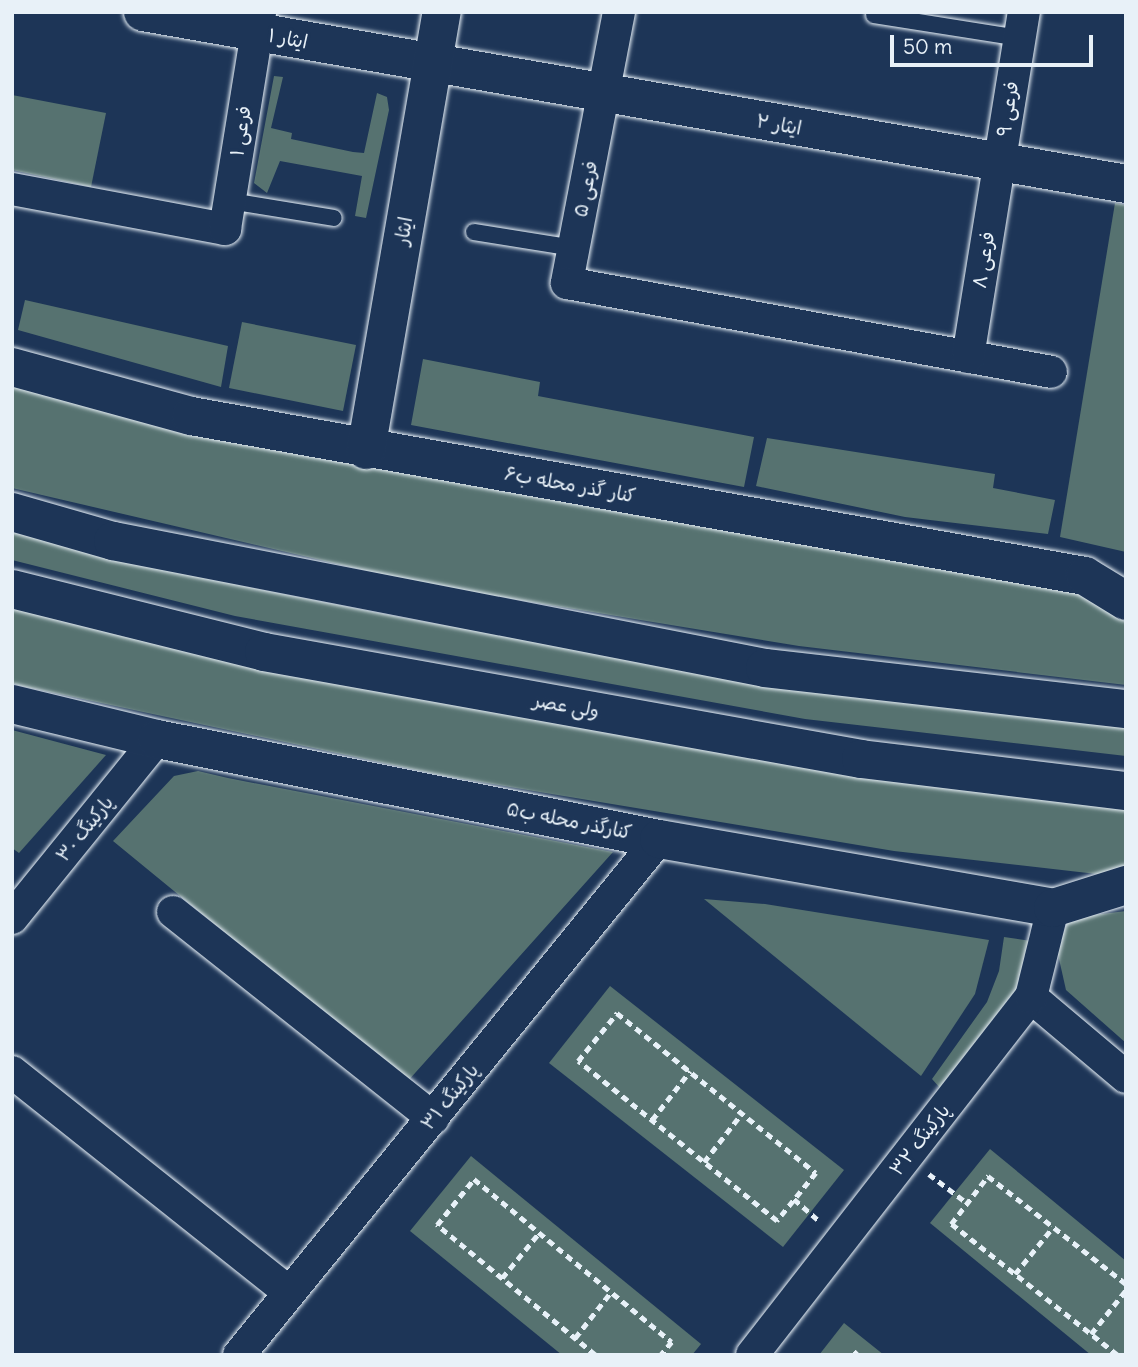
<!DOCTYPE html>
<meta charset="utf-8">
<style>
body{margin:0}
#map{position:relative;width:1138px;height:1367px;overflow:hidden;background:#1d3557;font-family:Delius,"Playpen Sans Arabic",sans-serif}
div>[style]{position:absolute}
.green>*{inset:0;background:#567270}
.path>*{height:4.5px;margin-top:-2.25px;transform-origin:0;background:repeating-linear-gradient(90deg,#e8f1f8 0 7px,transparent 0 12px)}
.roads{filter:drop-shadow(0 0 2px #e8f1f8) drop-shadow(0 0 2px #e8f1f8)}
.lane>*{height:16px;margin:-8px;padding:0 8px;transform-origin:8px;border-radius:8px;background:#1d3557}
.street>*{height:32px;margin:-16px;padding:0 16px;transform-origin:16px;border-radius:16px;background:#1d3557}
.secondary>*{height:38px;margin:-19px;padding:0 19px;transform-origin:19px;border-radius:19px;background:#1d3557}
span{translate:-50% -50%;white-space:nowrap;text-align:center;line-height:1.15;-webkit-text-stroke:6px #1d3557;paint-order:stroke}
.street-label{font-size:19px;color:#e8f1f8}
.frame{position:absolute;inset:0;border:14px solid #e8f1f8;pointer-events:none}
.scale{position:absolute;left:890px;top:35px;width:203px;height:32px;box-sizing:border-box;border:4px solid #e8f1f8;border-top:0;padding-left:9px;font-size:21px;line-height:24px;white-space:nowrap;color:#e8f1f8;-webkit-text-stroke:5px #1d3557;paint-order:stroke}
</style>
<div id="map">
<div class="green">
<i style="clip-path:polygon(274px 76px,283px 77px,271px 128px,292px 133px,291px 139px,353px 152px,364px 153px,377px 93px,387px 97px,389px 110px,366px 218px,355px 216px,362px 176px,280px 161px,267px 193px,254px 183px)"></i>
<i style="clip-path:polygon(12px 95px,106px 113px,91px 187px,12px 170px)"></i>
<i style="clip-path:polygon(1115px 203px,1126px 205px,1126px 552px,1060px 537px)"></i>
<i style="clip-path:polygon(25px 300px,228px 346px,221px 387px,18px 330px)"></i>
<i style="clip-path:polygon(242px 322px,356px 345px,343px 411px,229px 388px)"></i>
<i style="clip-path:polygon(423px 359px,540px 382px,538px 396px,754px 437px,744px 487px,411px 425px)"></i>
<i style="clip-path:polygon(12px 376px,1088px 586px,1126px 610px,1126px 685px,799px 646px,427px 585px,12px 488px)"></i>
<i style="clip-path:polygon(767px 438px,995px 474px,993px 488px,1055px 500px,1048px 534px,905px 517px,756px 486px)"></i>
<i style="clip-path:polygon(12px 532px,127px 563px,404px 618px,728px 675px,1126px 728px,1126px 756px,805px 719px,235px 616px,12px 560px)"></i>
<i style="clip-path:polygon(12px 602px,1126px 803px,1126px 873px,1114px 876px,894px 851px,444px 776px,21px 686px,12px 683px)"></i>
<i style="clip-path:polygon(12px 730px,106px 755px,19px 853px,12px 848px)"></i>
<i style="clip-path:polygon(198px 771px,228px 778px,613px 852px,407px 1082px,113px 841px,174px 776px)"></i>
<i style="clip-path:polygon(704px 899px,765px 904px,989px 940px,975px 994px,921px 1076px)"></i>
<i style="clip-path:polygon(1126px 911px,1126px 1043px,1066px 990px,1057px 950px,1069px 918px)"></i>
<i style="clip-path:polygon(1004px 937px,1031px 941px,1023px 975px,1010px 1008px,949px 1098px,932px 1079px,987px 1002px,999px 971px)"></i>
<i style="clip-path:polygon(610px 986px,844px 1170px,783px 1247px,549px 1063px)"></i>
<i style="clip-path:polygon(990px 1149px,1126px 1261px,1126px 1355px,1091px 1355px,930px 1223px)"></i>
<i style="clip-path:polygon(471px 1156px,701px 1344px,692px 1355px,562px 1355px,410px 1231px)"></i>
<i style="clip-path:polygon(844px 1323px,884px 1355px,819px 1355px)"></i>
</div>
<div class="path">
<i style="left:617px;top:1013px;width:255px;rotate:38.8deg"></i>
<i style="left:816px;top:1173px;width:62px;rotate:129.1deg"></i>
<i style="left:777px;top:1221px;width:255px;rotate:-141.2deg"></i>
<i style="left:578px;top:1061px;width:62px;rotate:-50.9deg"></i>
<i style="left:652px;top:1120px;width:62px;rotate:-52.2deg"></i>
<i style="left:704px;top:1162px;width:62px;rotate:-52.2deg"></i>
<i style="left:929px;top:1174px;width:48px;rotate:37.3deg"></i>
<i style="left:794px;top:1199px;width:35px;rotate:41deg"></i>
<i style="left:1015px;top:1274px;width:60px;rotate:-51deg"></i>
<i style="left:502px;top:1278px;width:58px;rotate:-50.6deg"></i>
<i style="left:1091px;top:1334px;width:56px;rotate:-51.5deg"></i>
<i style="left:575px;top:1338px;width:58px;rotate:-52deg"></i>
<i style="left:854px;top:1351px;width:6px;rotate:45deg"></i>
<i style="left:595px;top:1355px;width:205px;rotate:-140.6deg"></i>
<i style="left:437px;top:1225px;width:59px;rotate:-51.2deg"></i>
<i style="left:474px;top:1179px;width:256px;rotate:39.5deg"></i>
<i style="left:672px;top:1342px;width:17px;rotate:130deg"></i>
<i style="left:1117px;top:1355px;width:211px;rotate:-141.7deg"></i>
<i style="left:951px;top:1224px;width:61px;rotate:-52.4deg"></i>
<i style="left:988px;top:1176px;width:175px;rotate:38deg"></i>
</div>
<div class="roads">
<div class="lane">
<i style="left:874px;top:15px;width:148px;rotate:9deg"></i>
<i style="left:230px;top:201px;width:105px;rotate:9.3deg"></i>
<i style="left:474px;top:232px;width:101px;rotate:9.1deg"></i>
</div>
<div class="street">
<i style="left:619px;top:12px;width:276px;rotate:100.9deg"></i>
<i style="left:567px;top:283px;width:492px;rotate:10.4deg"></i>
<i style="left:12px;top:189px;width:217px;rotate:10.6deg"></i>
<i style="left:225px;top:229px;width:220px;rotate:-80.8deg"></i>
<i style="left:968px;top:357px;width:350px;rotate:-80.8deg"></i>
<i style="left:173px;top:912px;width:332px;rotate:38.4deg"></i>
<i style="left:12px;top:918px;width:230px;rotate:-51deg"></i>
<i style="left:1031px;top:997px;width:124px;rotate:40.1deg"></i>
<i style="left:12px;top:1072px;width:354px;rotate:38.5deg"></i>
<i style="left:239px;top:1355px;width:665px;rotate:-50.86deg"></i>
<i style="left:752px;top:1355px;width:454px;rotate:-52.1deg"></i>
<i style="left:1031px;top:997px;width:92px;rotate:-76.1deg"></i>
</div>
<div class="secondary">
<i style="left:143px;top:12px;width:998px;rotate:9.92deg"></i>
<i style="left:12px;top:367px;width:186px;rotate:15.3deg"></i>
<i style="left:191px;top:416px;width:908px;rotate:10.15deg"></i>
<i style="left:1085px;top:576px;width:48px;rotate:31.4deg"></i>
<i style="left:366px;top:450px;width:445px;rotate:-80.2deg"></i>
<i style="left:12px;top:512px;width:105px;rotate:16deg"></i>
<i style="left:113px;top:541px;width:664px;rotate:11.02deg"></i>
<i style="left:765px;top:668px;width:363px;rotate:6.5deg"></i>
<i style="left:12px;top:589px;width:260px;rotate:14deg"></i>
<i style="left:264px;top:652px;width:607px;rotate:10.16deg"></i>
<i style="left:861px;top:759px;width:267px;rotate:6.9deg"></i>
<i style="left:12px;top:704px;width:149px;rotate:13.6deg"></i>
<i style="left:157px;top:739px;width:512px;rotate:11.27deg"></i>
<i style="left:659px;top:839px;width:400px;rotate:9.9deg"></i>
<i style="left:1053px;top:908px;width:77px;rotate:-17.5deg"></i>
</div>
</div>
<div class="street-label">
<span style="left:288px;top:39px;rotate:11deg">ایثار ۱</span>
<span style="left:1008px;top:109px;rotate:-81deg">فرعی ۹</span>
<span style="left:779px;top:125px;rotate:10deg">ایثار ۲</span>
<span style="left:241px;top:131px;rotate:-81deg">فرعی ۱</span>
<span style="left:586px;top:189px;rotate:-79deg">فرعی ۵</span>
<span style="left:404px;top:231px;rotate:-80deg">ایثار</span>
<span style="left:984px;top:260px;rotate:-81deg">فرعی ۸</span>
<span style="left:570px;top:485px;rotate:10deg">کنار گذر محله ب۶</span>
<span style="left:566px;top:706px;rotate:10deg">ولی عصر</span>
<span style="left:569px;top:821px;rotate:11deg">کنارگذر محله ب۵</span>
<span style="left:85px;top:829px;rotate:-51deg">پارکینگ ۳۰</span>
<span style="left:450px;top:1097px;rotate:-51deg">پارکینگ ۳۱</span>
<span style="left:920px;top:1140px;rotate:-52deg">پارکینگ ۳۲</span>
</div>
<div class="frame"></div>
<div class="scale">50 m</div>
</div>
